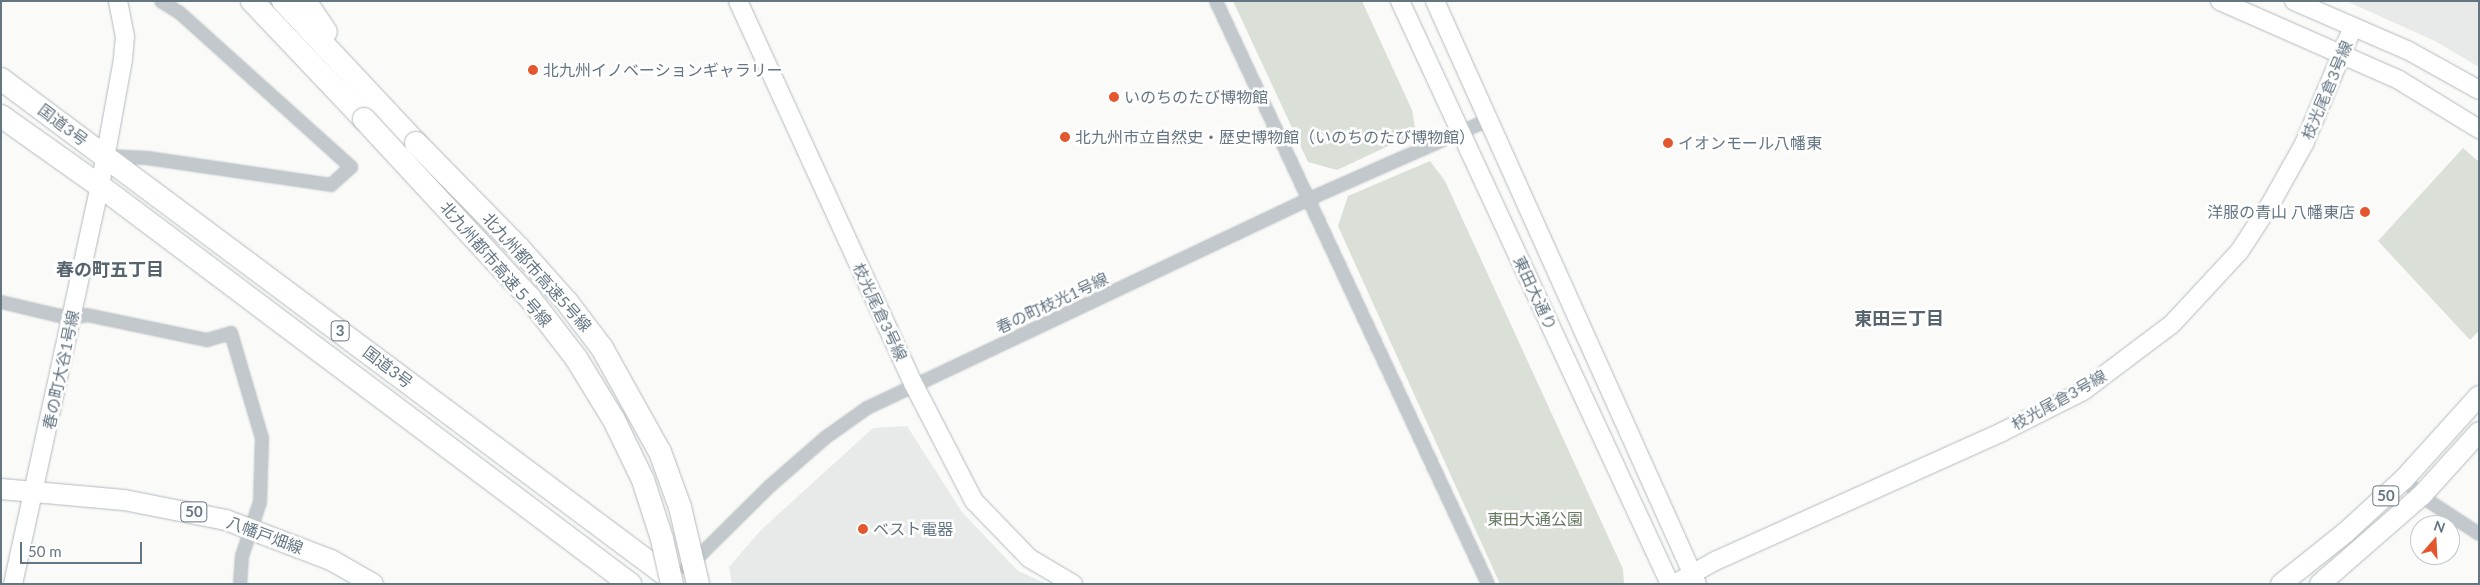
<!DOCTYPE html>
<meta charset="utf-8">
<style>
body{margin:0}
#map{position:relative;width:2480px;height:585px;overflow:hidden;background:#fafaf8;font-family:Lato,"Noto Sans JP",sans-serif}
div>[style]{position:absolute}
.built>*{inset:0;background:#e8e9e9}
.green>*{inset:0;background:#dadfd7}
.roads{filter:drop-shadow(0 0 1px #b3babf) drop-shadow(0 0 1px #b3babf)}
.street>*{height:12px;margin:-6px;padding:0 6px;transform-origin:6px;border-radius:6px;background:#c3c8cc}
.secondary>*{height:18px;margin:-9px;padding:0 9px;transform-origin:9px;border-radius:9px;background:#fff}
.primary>*{height:20px;margin:-10px;padding:0 10px;transform-origin:10px;border-radius:10px;background:#fff}
.highway>*{height:22px;margin:-11px;padding:0 11px;transform-origin:11px;border-radius:11px;background:#fff}
.bridges{filter:drop-shadow(0 0 1px #b4b9bd) drop-shadow(0 0 1px #b4b9bd)}
.highway-bridge>*{height:22px;margin:-11px;padding:0 11px;transform-origin:11px;border-radius:11px;background:#fff}
.dots>*{width:14px;height:14px;translate:-50% -50%;box-sizing:border-box;border:2px solid #fff;border-radius:50%}
span{translate:-50% -50%;white-space:nowrap;text-align:center;line-height:1.15;-webkit-text-stroke:5px #fff;paint-order:stroke}
.shield-label span{padding:1px 4px;background:#fff;border:1px solid;border-radius:4px;-webkit-text-stroke-width:0}
.shield-label{font-size:15px;color:#657683;font-weight:700}
.poi-label{font-size:16px;color:#657683}
.left{translate:0 -50%;text-align:left}
.right{translate:-100% -50%;text-align:right}
.street-label{font-size:16px;color:#657683}
.park-label{font-size:16px;color:#687a64}
.neighbourhood-label{font-size:18px;color:#57646e;font-weight:700}
.frame{position:absolute;inset:0;border:2px solid #657683;pointer-events:none}
.north{position:absolute;left:2410px;top:515px;width:50px;height:50px;box-sizing:border-box;background:#fff;border:1px solid #c1c8cd;border-radius:50%;rotate:19deg;font-size:14px;font-weight:700;line-height:20px;text-align:center;color:#657683}
.north::after{content:'';display:block;margin:auto;width:18px;height:22px;background:#e4572e;clip-path:polygon(50% 0,100% 100%,50% 72%,0 100%)}
.scale{position:absolute;left:20px;top:542px;width:122px;height:22px;box-sizing:border-box;border:2px solid #657683;border-top:0;padding-left:6px;font-size:15px;line-height:18px;white-space:nowrap;color:#657683;-webkit-text-stroke:4px #fff;paint-order:stroke}
</style>
<div id="map">
<div class="built">
<i style="clip-path:polygon(2346px 1px,2479px 1px,2479px 67px,2435px 41px)"></i>
<i style="clip-path:polygon(907px 426px,962px 512px,1018px 571px,1047px 584px,732px 584px,729px 567px,761px 530px,873px 428px)"></i>
</div>
<div class="green">
<i style="clip-path:polygon(1233px 1px,1362px 1px,1412px 110px,1416px 133px,1337px 170px,1308px 162px)"></i>
<i style="clip-path:polygon(2463px 148px,2479px 162px,2479px 331px,2470px 340px,2378px 241px)"></i>
<i style="clip-path:polygon(1430px 161px,1445px 181px,1623px 569px,1624px 584px,1500px 584px,1338px 226px,1348px 196px)"></i>
</div>
<div class="roads">
<div class="street">
<i style="left:1216px;top:1px;width:643px;rotate:64.99deg"></i>
<i style="left:108px;top:156px;width:39px;rotate:3deg"></i>
<i style="left:147px;top:158px;width:186px;rotate:8.3deg"></i>
<i style="left:331px;top:185px;width:27px;rotate:-42deg"></i>
<i style="left:351px;top:167px;width:230px;rotate:-138deg"></i>
<i style="left:180px;top:13px;width:22px;rotate:-148deg"></i>
<i style="left:1px;top:302px;width:57px;rotate:13.3deg"></i>
<i style="left:56px;top:315px;width:16px;rotate:11deg"></i>
<i style="left:72px;top:318px;width:15px;rotate:-11deg"></i>
<i style="left:87px;top:315px;width:123px;rotate:11.8deg"></i>
<i style="left:207px;top:340px;width:25px;rotate:-16deg"></i>
<i style="left:231px;top:333px;width:109px;rotate:73.6deg"></i>
<i style="left:262px;top:438px;width:64px;rotate:91.8deg"></i>
<i style="left:260px;top:502px;width:57px;rotate:108.4deg"></i>
<i style="left:242px;top:556px;width:28px;rotate:94deg"></i>
<i style="left:2404px;top:479px;width:24px;rotate:45deg"></i>
<i style="left:2421px;top:496px;width:69px;rotate:33.2deg"></i>
<i style="left:674px;top:581px;width:135px;rotate:-44.7deg"></i>
<i style="left:770px;top:486px;width:73px;rotate:-41.1deg"></i>
<i style="left:825px;top:438px;width:52px;rotate:-35.5deg"></i>
<i style="left:867px;top:408px;width:489px;rotate:-25.3deg"></i>
<i style="left:1309px;top:199px;width:196px;rotate:-23.8deg"></i>
</div>
<div class="secondary">
<i style="left:738px;top:1px;width:420px;rotate:65.4deg"></i>
<i style="left:913px;top:383px;width:133px;rotate:62.7deg"></i>
<i style="left:974px;top:501px;width:79px;rotate:46deg"></i>
<i style="left:1029px;top:558px;width:51px;rotate:30.6deg"></i>
<i style="left:1400px;top:1px;width:642px;rotate:65.15deg"></i>
<i style="left:1435px;top:1px;width:639px;rotate:65.8deg"></i>
<i style="left:2220px;top:1px;width:196px;rotate:23.8deg"></i>
<i style="left:2399px;top:80px;width:94px;rotate:31.5deg"></i>
<i style="left:2294px;top:1px;width:125px;rotate:23.5deg"></i>
<i style="left:2409px;top:51px;width:80px;rotate:29.1deg"></i>
<i style="left:13px;top:584px;width:407px;rotate:-77.7deg"></i>
<i style="left:100px;top:186px;width:129px;rotate:-79.7deg"></i>
<i style="left:123px;top:59px;width:22px;rotate:-85deg"></i>
<i style="left:125px;top:37px;width:37px;rotate:-101deg"></i>
<i style="left:1674px;top:584px;width:47px;rotate:-29.3deg"></i>
<i style="left:1715px;top:561px;width:315px;rotate:-24.2deg"></i>
<i style="left:2002px;top:432px;width:91px;rotate:-26.8deg"></i>
<i style="left:2083px;top:391px;width:111px;rotate:-37deg"></i>
<i style="left:2172px;top:324px;width:98px;rotate:-47.1deg"></i>
<i style="left:2239px;top:252px;width:59px;rotate:-56.9deg"></i>
<i style="left:2271px;top:203px;width:68px;rotate:-60.8deg"></i>
<i style="left:2304px;top:144px;width:127px;rotate:-67.3deg"></i>
</div>
<div class="primary">
<i style="left:1px;top:489px;width:123px;rotate:5.1deg"></i>
<i style="left:124px;top:500px;width:104px;rotate:11.1deg"></i>
<i style="left:226px;top:520px;width:112px;rotate:20.9deg"></i>
<i style="left:331px;top:560px;width:48px;rotate:29.7deg"></i>
<i style="left:2281px;top:584px;width:82px;rotate:-38.6deg"></i>
<i style="left:2345px;top:533px;width:80px;rotate:-42.5deg"></i>
<i style="left:2404px;top:479px;width:112px;rotate:-47.9deg"></i>
<i style="left:2320px;top:584px;width:134px;rotate:-41.1deg"></i>
<i style="left:2421px;top:496px;width:86px;rotate:-47.8deg"></i>
</div>
<div class="highway">
<i style="left:252px;top:1px;width:163px;rotate:46.5deg"></i>
<i style="left:283px;top:1px;width:195px;rotate:46.9deg"></i>
<i style="left:305px;top:1px;width:37px;rotate:56deg"></i>
<i style="left:1px;top:79px;width:845px;rotate:36.72deg"></i>
<i style="left:1px;top:116px;width:121px;rotate:35.3deg"></i>
<i style="left:100px;top:186px;width:663px;rotate:36.9deg"></i>
</div>
</div>
<div class="bridges">
<div class="highway-bridge">
<i style="left:364px;top:119px;width:243px;rotate:47.2deg"></i>
<i style="left:529px;top:297px;width:77px;rotate:52.4deg"></i>
<i style="left:576px;top:358px;width:73px;rotate:58.5deg"></i>
<i style="left:614px;top:420px;width:67px;rotate:64.2deg"></i>
<i style="left:643px;top:480px;width:62px;rotate:72.1deg"></i>
<i style="left:662px;top:539px;width:46px;rotate:77.5deg"></i>
<i style="left:416px;top:143px;width:146px;rotate:45.6deg"></i>
<i style="left:518px;top:247px;width:74px;rotate:48.3deg"></i>
<i style="left:567px;top:302px;width:58px;rotate:52.7deg"></i>
<i style="left:602px;top:348px;width:119px;rotate:60.9deg"></i>
<i style="left:660px;top:452px;width:59px;rotate:70deg"></i>
<i style="left:680px;top:507px;width:79px;rotate:76.8deg"></i>
</div>
</div>
<div class="dots">
<i style="left:533px;top:70px;background:#e4572e"></i>
<i style="left:1114px;top:97px;background:#e4572e"></i>
<i style="left:1065px;top:137px;background:#e4572e"></i>
<i style="left:1668px;top:143px;background:#e4572e"></i>
<i style="left:2365px;top:212px;background:#e4572e"></i>
<i style="left:863px;top:529px;background:#e4572e"></i>
</div>
<div class="shield-label">
<span style="left:340px;top:331px">3</span>
<span style="left:2386px;top:496px">50</span>
<span style="left:194px;top:512px">50</span>
</div>
<div class="poi-label">
<span class="left" style="left:543px;top:70px">北九州イノベーションギャラリー</span>
<span class="left" style="left:1124px;top:97px">いのちのたび博物館</span>
<span class="left" style="left:1075px;top:137px">北九州市立自然史・歴史博物館（いのちのたび博物館）</span>
<span class="left" style="left:1678px;top:143px">イオンモール八幡東</span>
<span class="right" style="left:2355px;top:212px">洋服の青山 八幡東店</span>
<span class="left" style="left:873px;top:529px">ベスト電器</span>
</div>
<div class="street-label">
<span style="left:2327px;top:90px;rotate:-67deg">枝光尾倉3号線</span>
<span style="left:63px;top:125px;rotate:37deg">国道3号</span>
<span style="left:496px;top:264px;rotate:49deg">北九州都市高速５号線</span>
<span style="left:537px;top:272px;rotate:48deg">北九州都市高速5号線</span>
<span style="left:1535px;top:293px;rotate:65deg">東田大通り</span>
<span style="left:1052px;top:303px;rotate:-25deg">春の町枝光1号線</span>
<span style="left:880px;top:312px;rotate:65deg">枝光尾倉3号線</span>
<span style="left:388px;top:367px;rotate:37deg">国道3号</span>
<span style="left:61px;top:370px;rotate:-78deg">春の町大谷1号線</span>
<span style="left:2059px;top:400px;rotate:-29deg">枝光尾倉3号線</span>
<span style="left:265px;top:535px;rotate:20deg">八幡戸畑線</span>
</div>
<div class="park-label">
<span style="left:1535px;top:519px">東田大通公園</span>
</div>
<div class="neighbourhood-label">
<span style="left:110px;top:269px">春の町五丁目</span>
<span style="left:1899px;top:318px">東田三丁目</span>
</div>
<div class="frame"></div>
<div class="north">N</div>
<div class="scale">50 m</div>
</div>
